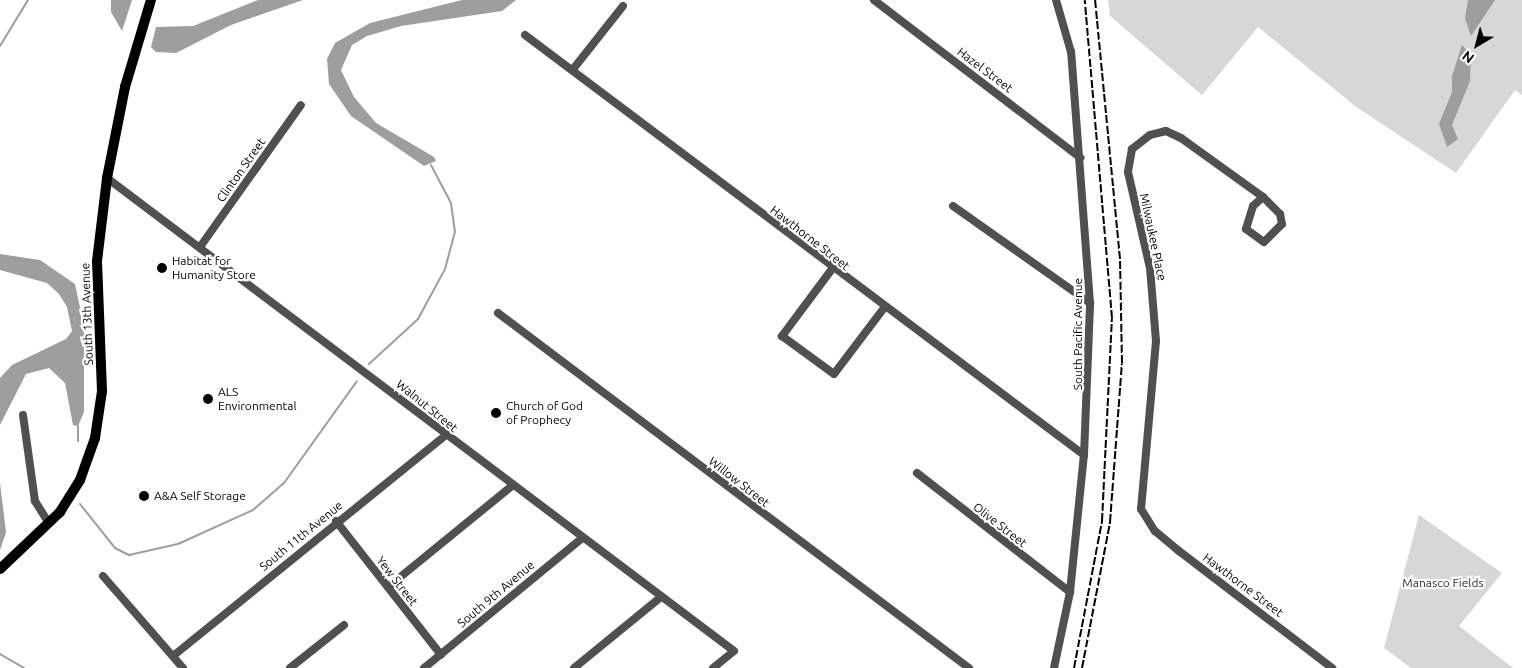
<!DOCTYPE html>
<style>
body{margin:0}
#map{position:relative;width:1522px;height:668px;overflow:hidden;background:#fff;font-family:Ubuntu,sans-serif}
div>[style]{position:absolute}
.green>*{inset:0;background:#d7d7d7}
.water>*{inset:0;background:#9e9e9e}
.stream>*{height:2px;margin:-1px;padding:0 1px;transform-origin:1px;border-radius:1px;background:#9e9e9e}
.minor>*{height:8px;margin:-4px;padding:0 4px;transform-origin:4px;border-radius:4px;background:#505050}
.major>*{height:10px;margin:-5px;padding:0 5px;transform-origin:5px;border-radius:5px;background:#000}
.rail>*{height:2px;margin-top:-1px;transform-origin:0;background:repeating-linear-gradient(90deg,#000 0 8px,transparent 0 10.5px)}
.dots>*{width:14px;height:14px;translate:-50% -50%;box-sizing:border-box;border:2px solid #fff;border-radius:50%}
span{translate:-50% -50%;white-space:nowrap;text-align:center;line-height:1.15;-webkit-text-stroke:4.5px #fff;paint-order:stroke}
.street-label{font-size:12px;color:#000}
.poi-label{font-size:12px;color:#000}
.left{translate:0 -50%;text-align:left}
.park-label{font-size:12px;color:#2e2e2e}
.north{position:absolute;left:1452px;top:20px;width:50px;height:50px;-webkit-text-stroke:4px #fff;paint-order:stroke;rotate:217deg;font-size:14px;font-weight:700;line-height:20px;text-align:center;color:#000}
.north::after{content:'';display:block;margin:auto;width:18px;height:22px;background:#000;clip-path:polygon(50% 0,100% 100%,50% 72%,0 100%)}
</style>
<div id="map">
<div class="green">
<i style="clip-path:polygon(1108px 0,1522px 0,1522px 95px,1515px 90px,1456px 173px,1355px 106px,1258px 27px,1202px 95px,1110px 16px)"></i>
<i style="clip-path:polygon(1419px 515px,1502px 573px,1459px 626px,1513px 668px,1411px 668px,1384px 648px)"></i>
</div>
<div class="water">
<i style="clip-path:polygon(111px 0,132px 0,122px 31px,111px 12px)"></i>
<i style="clip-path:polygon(258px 0,303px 0,231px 25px,176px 53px,156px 52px,151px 47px,156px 27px,193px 26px)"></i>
<i style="clip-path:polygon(462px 0,516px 0,502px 11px,401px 26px,367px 36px,352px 45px,341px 70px,354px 97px,376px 123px,434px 157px,436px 161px,424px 166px,351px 116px,329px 84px,327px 59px,335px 43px,370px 23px)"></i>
<i style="clip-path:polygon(1468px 0,1495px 0,1471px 36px,1465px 18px)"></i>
<i style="clip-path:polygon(1462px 45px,1471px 55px,1470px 81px,1452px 125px,1458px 139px,1447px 147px,1439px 124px,1452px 92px,1452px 76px)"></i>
<i style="clip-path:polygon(0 254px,40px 260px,75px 284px,84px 326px,84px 412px,78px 426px,73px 425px,65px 383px,49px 368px,26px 374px,0 425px,0 378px,12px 365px,66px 339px,72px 331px,67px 307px,59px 294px,47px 283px,0 270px)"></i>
<i style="clip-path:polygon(0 483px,6px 532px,0 550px)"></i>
</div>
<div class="stream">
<i style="left:0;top:46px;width:54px;rotate:-58.7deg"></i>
<i style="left:369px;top:364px;width:67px;rotate:-42.6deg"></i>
<i style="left:418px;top:319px;width:57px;rotate:-61.6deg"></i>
<i style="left:445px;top:269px;width:38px;rotate:-75deg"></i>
<i style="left:455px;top:232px;width:29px;rotate:-98deg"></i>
<i style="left:451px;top:203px;width:43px;rotate:-117.8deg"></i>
<i style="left:78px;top:441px;width:15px;rotate:-90deg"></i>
<i style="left:80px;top:504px;width:56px;rotate:51.5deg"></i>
<i style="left:115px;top:548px;width:16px;rotate:27deg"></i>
<i style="left:129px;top:555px;width:50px;rotate:-12.7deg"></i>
<i style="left:178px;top:544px;width:82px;rotate:-24.4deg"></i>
<i style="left:253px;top:510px;width:41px;rotate:-41.1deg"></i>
<i style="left:284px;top:483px;width:125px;rotate:-54.4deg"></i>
<i style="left:0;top:654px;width:28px;rotate:30deg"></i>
</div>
<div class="minor">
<i style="left:874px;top:0;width:260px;rotate:37.4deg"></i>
<i style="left:525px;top:35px;width:699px;rotate:36.92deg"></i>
<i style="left:574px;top:68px;width:79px;rotate:-51.7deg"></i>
<i style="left:107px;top:178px;width:785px;rotate:37.03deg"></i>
<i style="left:734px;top:651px;width:27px;rotate:141deg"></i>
<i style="left:1263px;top:197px;width:13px;rotate:138deg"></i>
<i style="left:1253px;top:206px;width:24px;rotate:107deg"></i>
<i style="left:1246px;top:229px;width:22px;rotate:36deg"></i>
<i style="left:1264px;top:242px;width:25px;rotate:-45deg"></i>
<i style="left:1282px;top:224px;width:10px;rotate:-101deg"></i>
<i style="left:1280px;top:214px;width:24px;rotate:-135deg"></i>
<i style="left:1263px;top:197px;width:101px;rotate:-144.3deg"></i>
<i style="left:1181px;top:138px;width:17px;rotate:-155deg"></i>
<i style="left:1166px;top:131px;width:16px;rotate:166deg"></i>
<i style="left:1150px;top:135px;width:23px;rotate:142deg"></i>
<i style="left:1132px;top:149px;width:23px;rotate:100deg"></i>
<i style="left:1128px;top:172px;width:98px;rotate:77.1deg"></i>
<i style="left:1150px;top:268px;width:73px;rotate:85.3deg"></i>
<i style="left:1156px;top:341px;width:169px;rotate:95.1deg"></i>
<i style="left:1141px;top:509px;width:26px;rotate:58deg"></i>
<i style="left:1155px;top:531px;width:31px;rotate:40deg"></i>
<i style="left:1179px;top:551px;width:193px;rotate:37.4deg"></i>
<i style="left:953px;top:206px;width:168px;rotate:35.3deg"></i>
<i style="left:200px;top:247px;width:174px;rotate:-54.6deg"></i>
<i style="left:832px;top:269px;width:84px;rotate:126.7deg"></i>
<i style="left:782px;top:336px;width:64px;rotate:36.2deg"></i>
<i style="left:834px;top:374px;width:83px;rotate:-52.9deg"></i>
<i style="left:498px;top:313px;width:590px;rotate:37.01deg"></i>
<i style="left:23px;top:415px;width:87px;rotate:82.1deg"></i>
<i style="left:35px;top:501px;width:26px;rotate:58deg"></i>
<i style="left:917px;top:473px;width:194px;rotate:37.9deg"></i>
<i style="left:336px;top:521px;width:170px;rotate:51.9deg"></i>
<i style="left:103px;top:576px;width:122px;rotate:49deg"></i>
<i style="left:388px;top:587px;width:160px;rotate:-39.2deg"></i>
<i style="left:173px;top:656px;width:350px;rotate:-39deg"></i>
<i style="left:290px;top:668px;width:69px;rotate:-38.5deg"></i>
<i style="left:424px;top:668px;width:205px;rotate:-39.4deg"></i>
<i style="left:574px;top:668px;width:112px;rotate:-39.2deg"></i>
<i style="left:1054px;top:668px;width:78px;rotate:-78.1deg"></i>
<i style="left:1070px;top:592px;width:138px;rotate:-84.2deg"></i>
<i style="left:1084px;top:455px;width:152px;rotate:-87.7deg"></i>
<i style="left:1090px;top:303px;width:252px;rotate:-94.3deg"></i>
<i style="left:1071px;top:52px;width:54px;rotate:-106.1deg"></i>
</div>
<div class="major">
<i style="left:0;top:569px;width:83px;rotate:-43.5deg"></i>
<i style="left:60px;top:512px;width:38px;rotate:-58deg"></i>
<i style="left:80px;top:480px;width:45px;rotate:-70.3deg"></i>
<i style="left:95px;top:438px;width:48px;rotate:-81.5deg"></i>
<i style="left:102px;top:391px;width:130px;rotate:-92.2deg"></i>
<i style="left:97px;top:261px;width:84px;rotate:-83.1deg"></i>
<i style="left:107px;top:178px;width:93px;rotate:-78.8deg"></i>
<i style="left:125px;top:87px;width:91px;rotate:-73.4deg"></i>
</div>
<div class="rail">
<i style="left:1074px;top:668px;width:150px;rotate:-79.2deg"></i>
<i style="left:1102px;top:521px;width:203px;rotate:-87.2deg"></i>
<i style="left:1112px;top:318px;width:319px;rotate:-94.9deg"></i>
<i style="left:1082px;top:668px;width:149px;rotate:-79.1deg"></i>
<i style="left:1110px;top:522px;width:159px;rotate:-85.7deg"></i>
<i style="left:1122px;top:363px;width:104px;rotate:-91.1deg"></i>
<i style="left:1120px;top:259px;width:260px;rotate:-95.5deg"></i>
</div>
<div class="dots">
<i style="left:162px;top:268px;background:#000"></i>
<i style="left:208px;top:399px;background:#000"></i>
<i style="left:496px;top:413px;background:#000"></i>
<i style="left:144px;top:496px;background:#000"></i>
</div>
<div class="street-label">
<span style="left:985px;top:70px;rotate:37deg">Hazel Street</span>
<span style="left:241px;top:170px;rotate:-55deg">Clinton Street</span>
<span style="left:1153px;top:237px;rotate:78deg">Milwaukee Place</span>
<span style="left:810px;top:238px;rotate:38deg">Hawthorne Street</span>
<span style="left:87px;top:314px;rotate:-92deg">South 13th Avenue</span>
<span style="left:1078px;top:334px;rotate:-90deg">South Pacific Avenue</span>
<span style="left:427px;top:406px;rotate:39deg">Walnut Street</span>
<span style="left:739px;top:482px;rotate:38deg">Willow Street</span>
<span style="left:1000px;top:525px;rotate:38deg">Olive Street</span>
<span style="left:301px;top:536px;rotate:-39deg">South 11th Avenue</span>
<span style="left:397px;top:581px;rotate:52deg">Yew Street</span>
<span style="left:1243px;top:585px;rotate:37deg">Hawthorne Street</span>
<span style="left:496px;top:594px;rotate:-40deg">South 9th Avenue</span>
</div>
<div class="poi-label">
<span class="left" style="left:172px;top:268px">Habitat for<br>Humanity Store</span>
<span class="left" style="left:218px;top:399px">ALS<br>Environmental</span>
<span class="left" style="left:506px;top:413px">Church of God<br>of Prophecy</span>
<span class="left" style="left:154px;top:496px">A&amp;A Self Storage</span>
</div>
<div class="park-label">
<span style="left:1443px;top:583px">Manasco Fields</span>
</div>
<div class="north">N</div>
</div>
